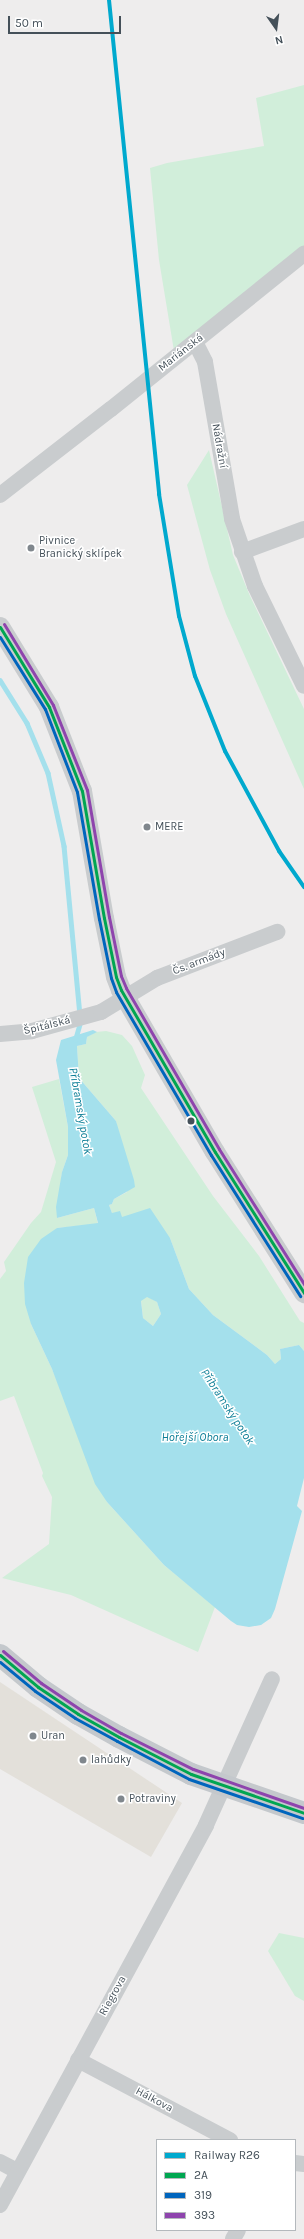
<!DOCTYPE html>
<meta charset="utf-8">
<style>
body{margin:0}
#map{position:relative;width:304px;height:2239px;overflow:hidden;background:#eeeded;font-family:Karla,sans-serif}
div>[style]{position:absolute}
.commercial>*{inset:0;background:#e3e0da}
.green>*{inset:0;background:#d1eeda}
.water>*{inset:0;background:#a4e0ec}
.stream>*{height:4.5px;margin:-2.25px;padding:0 2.25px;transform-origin:2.25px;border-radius:2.25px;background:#a4e0ec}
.minor>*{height:16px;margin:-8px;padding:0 8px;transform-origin:8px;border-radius:8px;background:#c9ccce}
.tertiary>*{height:20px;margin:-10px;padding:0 10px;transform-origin:10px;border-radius:10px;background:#c9ccce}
.primary>*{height:22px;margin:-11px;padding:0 11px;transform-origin:11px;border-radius:11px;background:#c4c8cc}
.bus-1>*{height:3px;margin:-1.5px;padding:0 1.5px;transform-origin:1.5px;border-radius:1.5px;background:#00a651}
.bus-2>*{height:3px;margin:-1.5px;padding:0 1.5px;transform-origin:1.5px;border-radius:1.5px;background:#0065bd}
.bus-3>*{height:3px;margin:-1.5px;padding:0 1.5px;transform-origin:1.5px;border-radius:1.5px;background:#8e44ad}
.rail-1>*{height:4px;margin:-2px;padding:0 2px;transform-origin:2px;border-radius:2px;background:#00a9ce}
.dots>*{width:11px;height:11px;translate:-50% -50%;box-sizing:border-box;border:2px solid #fff;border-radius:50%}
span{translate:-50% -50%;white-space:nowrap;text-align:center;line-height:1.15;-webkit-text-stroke:3px #fff;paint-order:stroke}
.street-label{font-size:11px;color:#445059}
.poi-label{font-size:11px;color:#445059}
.left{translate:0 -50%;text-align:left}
.water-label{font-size:12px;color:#0c7e96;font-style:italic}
.legend{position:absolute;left:156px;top:2139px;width:140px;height:92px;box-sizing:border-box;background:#fff;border:1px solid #b4b9bd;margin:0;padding:5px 7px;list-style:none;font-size:12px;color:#445059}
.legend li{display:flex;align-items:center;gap:8px;height:20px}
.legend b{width:20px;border:1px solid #b4b9bd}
.north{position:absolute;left:256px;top:8px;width:40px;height:40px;-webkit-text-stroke:3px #fff;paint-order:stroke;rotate:166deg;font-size:11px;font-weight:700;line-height:16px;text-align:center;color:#445059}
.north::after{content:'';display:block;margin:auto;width:14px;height:18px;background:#445059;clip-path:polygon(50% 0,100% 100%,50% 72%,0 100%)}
.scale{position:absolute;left:8px;top:16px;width:113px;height:18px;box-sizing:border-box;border:2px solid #445059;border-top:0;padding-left:5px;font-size:12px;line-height:14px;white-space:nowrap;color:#445059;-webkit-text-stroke:3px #fff;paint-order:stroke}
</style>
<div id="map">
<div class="commercial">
<i style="clip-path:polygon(0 1682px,182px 1803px,151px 1857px,0 1769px)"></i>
</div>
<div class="green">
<i style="clip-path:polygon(304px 85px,304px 254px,175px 357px,159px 260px,150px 168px,167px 163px,264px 146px,256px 98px)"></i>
<i style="clip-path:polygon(209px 450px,233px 555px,250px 596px,304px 709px,304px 789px,226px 614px,210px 570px,187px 485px)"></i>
<i style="clip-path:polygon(106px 1031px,122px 1035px,132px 1046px,145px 1075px,141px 1088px,213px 1196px,259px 1256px,300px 1321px,304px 1323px,304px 1351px,299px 1345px,280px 1349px,281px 1359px,275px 1364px,267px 1355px,213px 1315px,189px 1289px,170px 1238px,112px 1213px,109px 1205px,112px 1204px,114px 1199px,127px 1192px,116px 1121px,79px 1078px,77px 1046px,86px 1044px,87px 1037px,96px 1032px)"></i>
<i style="clip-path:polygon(59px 1079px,68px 1127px,68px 1155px,62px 1172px,57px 1218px,94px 1208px,98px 1224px,57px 1228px,31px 1324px,52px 1369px,107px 1502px,164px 1565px,215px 1607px,198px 1652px,71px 1595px,2px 1578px,49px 1544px,52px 1497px,42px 1476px,43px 1473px,14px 1396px,0 1401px,0 1279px,6px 1271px,4px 1262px,31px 1223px,41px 1212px,56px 1162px,32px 1087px)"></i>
<i style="clip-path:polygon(147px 1296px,157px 1302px,161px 1314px,153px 1326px,143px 1318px,141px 1300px)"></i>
<i style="clip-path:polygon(279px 1933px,304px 1938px,304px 2001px,295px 1996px,268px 1951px)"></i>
</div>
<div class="water">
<i style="clip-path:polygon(evenodd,93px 1030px,97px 1032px,87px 1037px,86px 1044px,77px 1046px,79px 1078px,116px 1121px,134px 1180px,135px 1187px,114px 1199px,112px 1204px,109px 1205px,112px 1213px,120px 1211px,122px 1217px,150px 1208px,170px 1238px,189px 1289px,213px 1315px,267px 1355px,275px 1364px,281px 1359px,280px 1349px,299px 1345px,304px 1351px,304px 1478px,297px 1506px,302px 1511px,275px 1609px,271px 1618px,261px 1625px,249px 1627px,237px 1625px,231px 1621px,164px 1565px,107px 1502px,95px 1484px,52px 1369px,31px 1324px,25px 1304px,24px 1283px,28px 1257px,41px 1239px,57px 1228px,98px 1223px,94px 1208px,57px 1218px,56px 1207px,62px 1172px,68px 1155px,68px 1127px,56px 1060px,61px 1040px,93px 1030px,147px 1297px,157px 1302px,161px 1314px,153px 1326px,143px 1318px,141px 1301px,147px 1297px)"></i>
</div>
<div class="stream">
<i style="left:0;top:680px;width:51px;rotate:57.9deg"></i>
<i style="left:27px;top:723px;width:54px;rotate:67.2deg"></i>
<i style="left:48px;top:773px;width:75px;rotate:77.6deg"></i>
<i style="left:64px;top:846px;width:169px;rotate:84.6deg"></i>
<i style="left:75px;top:1040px;width:19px;rotate:-74deg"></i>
</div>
<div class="minor">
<i style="left:195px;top:342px;width:22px;rotate:63deg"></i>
<i style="left:205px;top:362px;width:159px;rotate:80.2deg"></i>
<i style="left:232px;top:519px;width:71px;rotate:71.1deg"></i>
<i style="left:255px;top:586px;width:111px;rotate:63.9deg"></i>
<i style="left:0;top:495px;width:140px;rotate:-37.8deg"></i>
<i style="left:111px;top:409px;width:248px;rotate:-38.8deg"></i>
<i style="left:242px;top:552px;width:66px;rotate:-20.4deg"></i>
<i style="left:0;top:1034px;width:32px;rotate:-5deg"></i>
<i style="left:32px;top:1031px;width:72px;rotate:-15.4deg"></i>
<i style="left:101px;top:1012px;width:66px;rotate:-31.3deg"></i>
<i style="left:157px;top:978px;width:129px;rotate:-21deg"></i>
<i style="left:78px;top:2060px;width:172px;rotate:27.8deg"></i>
<i style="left:0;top:2162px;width:19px;rotate:28deg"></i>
<i style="left:295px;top:2163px;width:9px;rotate:6deg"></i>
<i style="left:0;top:2205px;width:432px;rotate:-61.5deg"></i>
<i style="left:206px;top:1825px;width:160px;rotate:-65.7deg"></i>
<i style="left:233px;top:2239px;width:10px;rotate:-61deg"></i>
</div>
<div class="tertiary">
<i style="left:0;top:627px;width:94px;rotate:58.5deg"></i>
<i style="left:49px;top:707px;width:90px;rotate:68.6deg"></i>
<i style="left:82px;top:791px;width:129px;rotate:80.2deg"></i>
<i style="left:104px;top:918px;width:60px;rotate:78.5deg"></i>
<i style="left:116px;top:977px;width:14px;rotate:69deg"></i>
<i style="left:121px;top:990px;width:187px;rotate:59.9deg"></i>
<i style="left:215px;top:1152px;width:167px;rotate:57.7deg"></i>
</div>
<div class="primary">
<i style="left:0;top:1655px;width:50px;rotate:40.1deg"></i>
<i style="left:38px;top:1687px;width:48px;rotate:34deg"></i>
<i style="left:78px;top:1714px;width:47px;rotate:29.3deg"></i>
<i style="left:119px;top:1737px;width:81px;rotate:27.2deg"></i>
<i style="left:191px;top:1774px;width:120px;rotate:19deg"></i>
</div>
<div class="bus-1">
<i style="left:0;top:627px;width:94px;rotate:58.5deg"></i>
<i style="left:49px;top:707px;width:90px;rotate:68.6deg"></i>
<i style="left:82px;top:791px;width:129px;rotate:80.2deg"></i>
<i style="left:104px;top:918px;width:60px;rotate:78.5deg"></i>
<i style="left:116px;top:977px;width:14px;rotate:69deg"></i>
<i style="left:121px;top:990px;width:187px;rotate:59.9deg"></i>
<i style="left:215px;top:1152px;width:167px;rotate:57.7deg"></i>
<i style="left:0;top:1655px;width:50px;rotate:40.1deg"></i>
<i style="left:38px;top:1687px;width:48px;rotate:34deg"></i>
<i style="left:78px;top:1714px;width:47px;rotate:29.3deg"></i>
<i style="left:119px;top:1737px;width:81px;rotate:27.2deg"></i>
<i style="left:191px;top:1774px;width:120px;rotate:19deg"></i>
</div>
<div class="bus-2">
<i style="left:0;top:637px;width:85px;rotate:58deg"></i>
<i style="left:45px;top:709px;width:89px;rotate:68.9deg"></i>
<i style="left:77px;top:792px;width:129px;rotate:80.2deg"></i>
<i style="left:99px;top:919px;width:60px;rotate:78.5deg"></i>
<i style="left:111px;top:978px;width:15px;rotate:70deg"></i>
<i style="left:116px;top:992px;width:189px;rotate:59.8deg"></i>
<i style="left:211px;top:1155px;width:167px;rotate:57.7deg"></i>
<i style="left:0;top:1662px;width:45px;rotate:39.6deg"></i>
<i style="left:35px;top:1691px;width:48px;rotate:34deg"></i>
<i style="left:75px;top:1718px;width:48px;rotate:28.7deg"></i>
<i style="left:117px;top:1741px;width:81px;rotate:27.8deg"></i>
<i style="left:189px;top:1779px;width:120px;rotate:19deg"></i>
</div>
<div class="bus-3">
<i style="left:4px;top:624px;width:95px;rotate:58.8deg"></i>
<i style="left:53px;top:705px;width:92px;rotate:68.2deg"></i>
<i style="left:87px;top:790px;width:129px;rotate:80.2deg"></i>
<i style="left:109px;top:917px;width:60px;rotate:78.5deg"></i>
<i style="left:121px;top:976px;width:13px;rotate:67deg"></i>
<i style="left:126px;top:988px;width:186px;rotate:60deg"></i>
<i style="left:219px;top:1149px;width:160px;rotate:57.8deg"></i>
<i style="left:3px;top:1651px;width:50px;rotate:40.1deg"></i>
<i style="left:41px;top:1683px;width:48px;rotate:34deg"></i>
<i style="left:81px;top:1710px;width:46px;rotate:29.9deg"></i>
<i style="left:121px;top:1733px;width:80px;rotate:26.6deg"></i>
<i style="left:193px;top:1769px;width:118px;rotate:19.4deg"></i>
</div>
<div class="rail-1">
<i style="left:109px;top:0;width:497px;rotate:84.2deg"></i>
<i style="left:159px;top:494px;width:124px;rotate:80.7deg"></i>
<i style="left:179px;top:616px;width:62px;rotate:75.1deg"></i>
<i style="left:195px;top:676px;width:81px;rotate:68.2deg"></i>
<i style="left:225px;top:751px;width:114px;rotate:61.6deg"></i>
<i style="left:279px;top:851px;width:44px;rotate:55.2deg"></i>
</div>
<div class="dots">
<i style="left:31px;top:548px;background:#80878d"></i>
<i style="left:147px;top:827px;background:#80878d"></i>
<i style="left:191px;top:1121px;background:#445059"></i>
<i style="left:33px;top:1736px;background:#80878d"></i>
<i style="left:83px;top:1760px;background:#80878d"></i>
<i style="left:121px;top:1799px;background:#80878d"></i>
</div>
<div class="street-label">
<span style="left:181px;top:353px;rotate:-38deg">Mariánská</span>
<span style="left:219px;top:446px;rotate:80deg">Nádražní</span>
<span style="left:199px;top:962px;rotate:-21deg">Čs. armády</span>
<span style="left:47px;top:1026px;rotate:-14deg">Špitálská</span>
<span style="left:113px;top:1996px;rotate:-61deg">Riegrova</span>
<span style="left:154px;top:2100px;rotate:28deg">Hálkova</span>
</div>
<div class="poi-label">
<span class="left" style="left:39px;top:548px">Pivnice<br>Branický sklípek</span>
<span class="left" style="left:155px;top:827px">MERE</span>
<span class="left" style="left:41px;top:1736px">Uran</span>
<span class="left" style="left:91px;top:1760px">lahůdky</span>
<span class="left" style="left:129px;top:1799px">Potraviny</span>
</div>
<div class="water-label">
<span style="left:80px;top:1111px;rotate:80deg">Příbramský potok</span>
<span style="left:227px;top:1407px;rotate:57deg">Příbramský potok</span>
<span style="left:195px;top:1438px">Hořejší Obora</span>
</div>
<ul class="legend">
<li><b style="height:5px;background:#00a9ce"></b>Railway R26</li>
<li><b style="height:5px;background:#00a651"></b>2A</li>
<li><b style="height:5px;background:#0065bd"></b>319</li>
<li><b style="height:5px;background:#8e44ad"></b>393</li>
</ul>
<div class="north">N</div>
<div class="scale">50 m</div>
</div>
